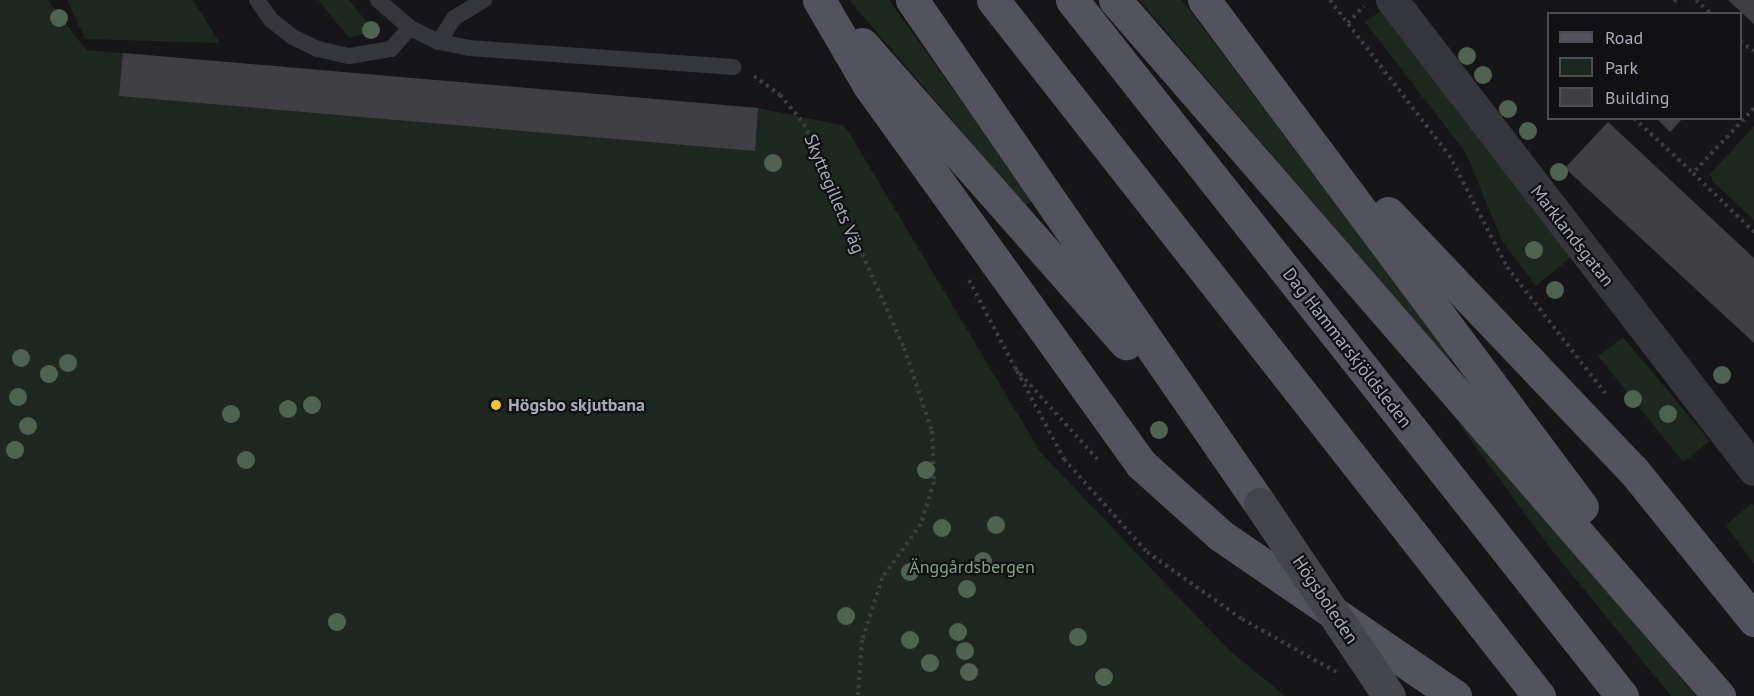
<!DOCTYPE html>
<meta charset="utf-8">
<style>
body{margin:0}
#map{position:relative;width:1754px;height:696px;overflow:hidden;background:#161517;font-family:"PT Sans",sans-serif}
div>[style]{position:absolute}
.green>*{inset:0;background:#1f2721}
.building>*{inset:0;background:#404044}
.path>*{height:4px;margin-top:-2px;transform-origin:0;background:repeating-linear-gradient(90deg,#3c3e43 0 3px,transparent 0 7.5px)}
.service>*{height:16px;margin:-8px;padding:0 8px;transform-origin:8px;border-radius:8px;background:#36373c}
.minor>*{height:32px;margin:-16px;padding:0 16px;transform-origin:16px;border-radius:16px;background:#36373c}
.primary>*{height:33px;margin:-16.5px;padding:0 16.5px;transform-origin:16.5px;border-radius:16.5px;background:#52535c}
.secondary-bridge>*{height:33px;margin:-16.5px;padding:0 16.5px;transform-origin:16.5px;border-radius:16.5px;background:#44464c}
.trees>*{width:18px;height:18px;margin:-9px;border-radius:50%;background:#4f6353}
.dots>*{width:16px;height:16px;translate:-50% -50%;box-sizing:border-box;border:3px solid #111012;border-radius:50%}
span{translate:-50% -50%;white-space:nowrap;text-align:center;line-height:1.15;-webkit-text-stroke:4.5px #111012;paint-order:stroke}
.street-label{font-size:18px;color:#a7abb8}
.poi-label{font-size:18px;color:#a7abb8;font-weight:700}
.left{translate:0 -50%;text-align:left}
.park-label{font-size:18px;color:#7ea384}
.legend{position:absolute;left:1547px;top:12px;width:195px;height:108px;box-sizing:border-box;background:#111012;border:2px solid #4d4e54;margin:0;padding:8px 10px;list-style:none;font-size:18px;color:#a7abb8}
.legend li{display:flex;align-items:center;gap:12px;height:30px}
.legend b{width:30px;border:2px solid #4d4e54}
</style>
<div id="map">
<div class="green">
<i style="clip-path:polygon(0 0,48px 0,86px 50px,758px 108px,845px 126px,1041px 453px,1230px 651px,1285px 696px,0 696px)"></i>
<i style="clip-path:polygon(67px 0,193px 0,220px 43px,85px 39px)"></i>
<i style="clip-path:polygon(318px 0,349px 0,374px 31px,349px 38px)"></i>
<i style="clip-path:polygon(849px 0,889px 0,1033px 201px,1025px 205px)"></i>
<i style="clip-path:polygon(1139px 0,1182px 0,1448px 352px,1451px 363px)"></i>
<i style="clip-path:polygon(1381px 11px,1572px 256px,1536px 286px,1502px 241px,1466px 153px,1365px 22px)"></i>
<i style="clip-path:polygon(1754px 126px,1754px 220px,1713px 182px,1710px 174px)"></i>
<i style="clip-path:polygon(1623px 337px,1710px 441px,1683px 462px,1598px 356px)"></i>
<i style="clip-path:polygon(1459px 424px,1466px 425px,1696px 696px,1671px 696px,1550px 548px)"></i>
<i style="clip-path:polygon(1752px 503px,1754px 505px,1754px 564px,1726px 525px)"></i>
</div>
<div class="building">
<i style="clip-path:polygon(1728px 0,1754px 0,1754px 24px)"></i>
<i style="clip-path:polygon(123px 53px,758px 108px,755px 151px,119px 96px)"></i>
<i style="clip-path:polygon(1656px 118px,1683px 118px,1670px 132px)"></i>
<i style="clip-path:polygon(1608px 122px,1754px 258px,1754px 343px,1565px 168px)"></i>
</div>
<div class="path">
<i style="left:1330px;top:0;width:195px;rotate:52.5deg"></i>
<i style="left:1449px;top:155px;width:126px;rotate:62.6deg"></i>
<i style="left:1507px;top:267px;width:160px;rotate:52.1deg"></i>
<i style="left:1696px;top:0;width:21px;rotate:43deg"></i>
<i style="left:1674px;top:2px;width:3px;rotate:-45deg"></i>
<i style="left:1348px;top:23px;width:23px;rotate:-47deg"></i>
<i style="left:1740px;top:41px;width:17px;rotate:36deg"></i>
<i style="left:754px;top:76px;width:32px;rotate:36deg"></i>
<i style="left:780px;top:95px;width:38px;rotate:50deg"></i>
<i style="left:804px;top:124px;width:245px;rotate:65.9deg"></i>
<i style="left:904px;top:348px;width:88px;rotate:71.4deg"></i>
<i style="left:932px;top:431px;width:51px;rotate:87.8deg"></i>
<i style="left:934px;top:482px;width:44px;rotate:107.2deg"></i>
<i style="left:921px;top:524px;width:67px;rotate:125.8deg"></i>
<i style="left:882px;top:578px;width:65px;rotate:107.9deg"></i>
<i style="left:862px;top:640px;width:56px;rotate:94.1deg"></i>
<i style="left:1754px;top:108px;width:89px;rotate:133.2deg"></i>
<i style="left:1693px;top:173px;width:85px;rotate:44deg"></i>
<i style="left:1634px;top:118px;width:81px;rotate:43deg"></i>
<i style="left:969px;top:280px;width:99px;rotate:62.4deg"></i>
<i style="left:1015px;top:368px;width:124px;rotate:47.9deg"></i>
<i style="left:1017px;top:371px;width:100px;rotate:61.9deg"></i>
<i style="left:1064px;top:459px;width:125px;rotate:48.3deg"></i>
<i style="left:1147px;top:552px;width:116px;rotate:35.2deg"></i>
<i style="left:1242px;top:619px;width:108px;rotate:29.4deg"></i>
</div>
<div class="service">
<i style="left:257px;top:0;width:24px;rotate:55deg"></i>
<i style="left:271px;top:20px;width:28px;rotate:38deg"></i>
<i style="left:293px;top:37px;width:28px;rotate:26deg"></i>
<i style="left:318px;top:49px;width:32px;rotate:13deg"></i>
<i style="left:349px;top:56px;width:43px;rotate:-9.5deg"></i>
<i style="left:391px;top:49px;width:28px;rotate:-48deg"></i>
<i style="left:378px;top:0;width:43px;rotate:41.2deg"></i>
<i style="left:410px;top:28px;width:32px;rotate:26deg"></i>
<i style="left:439px;top:42px;width:31px;rotate:11deg"></i>
<i style="left:469px;top:48px;width:265px;rotate:4.1deg"></i>
<i style="left:439px;top:42px;width:28px;rotate:-58deg"></i>
<i style="left:454px;top:18px;width:35px;rotate:-31deg"></i>
</div>
<div class="minor">
<i style="left:1392px;top:0;width:593px;rotate:52.4deg"></i>
</div>
<div class="primary">
<i style="left:819px;top:0;width:97px;rotate:59.7deg"></i>
<i style="left:868px;top:84px;width:468px;rotate:54.3deg"></i>
<i style="left:1141px;top:464px;width:106px;rotate:41.9deg"></i>
<i style="left:1220px;top:535px;width:285px;rotate:34.4deg"></i>
<i style="left:912px;top:0;width:612px;rotate:55.38deg"></i>
<i style="left:993px;top:0;width:885px;rotate:51.89deg"></i>
<i style="left:1072px;top:0;width:887px;rotate:51.68deg"></i>
<i style="left:1115px;top:0;width:922px;rotate:49.05deg"></i>
<i style="left:1204px;top:0;width:632px;rotate:53.29deg"></i>
<i style="left:862px;top:44px;width:399px;rotate:48.6deg"></i>
<i style="left:1388px;top:213px;width:355px;rotate:46.4deg"></i>
<i style="left:1633px;top:470px;width:193px;rotate:51.1deg"></i>
</div>
<div class="secondary-bridge">
<i style="left:1260px;top:504px;width:231px;rotate:56.1deg"></i>
</div>
<div class="trees">
<i style="left:59px;top:18px"></i>
<i style="left:371px;top:30px"></i>
<i style="left:1467px;top:56px"></i>
<i style="left:1483px;top:75px"></i>
<i style="left:1508px;top:109px"></i>
<i style="left:1528px;top:131px"></i>
<i style="left:773px;top:163px"></i>
<i style="left:1559px;top:172px"></i>
<i style="left:1534px;top:250px"></i>
<i style="left:1555px;top:290px"></i>
<i style="left:21px;top:358px"></i>
<i style="left:68px;top:363px"></i>
<i style="left:49px;top:374px"></i>
<i style="left:1722px;top:375px"></i>
<i style="left:18px;top:397px"></i>
<i style="left:1633px;top:399px"></i>
<i style="left:312px;top:405px"></i>
<i style="left:288px;top:409px"></i>
<i style="left:231px;top:414px"></i>
<i style="left:1668px;top:414px"></i>
<i style="left:28px;top:426px"></i>
<i style="left:1159px;top:430px"></i>
<i style="left:15px;top:450px"></i>
<i style="left:246px;top:460px"></i>
<i style="left:926px;top:470px"></i>
<i style="left:996px;top:525px"></i>
<i style="left:942px;top:528px"></i>
<i style="left:983px;top:561px"></i>
<i style="left:910px;top:572px"></i>
<i style="left:967px;top:589px"></i>
<i style="left:846px;top:616px"></i>
<i style="left:337px;top:622px"></i>
<i style="left:958px;top:632px"></i>
<i style="left:1078px;top:637px"></i>
<i style="left:910px;top:640px"></i>
<i style="left:965px;top:651px"></i>
<i style="left:930px;top:663px"></i>
<i style="left:969px;top:672px"></i>
<i style="left:1104px;top:677px"></i>
</div>
<div class="dots">
<i style="left:496px;top:405px;background:#f4c631"></i>
</div>
<div class="street-label">
<span style="left:834px;top:194px;rotate:67deg">Skyttegillets Väg</span>
<span style="left:1572px;top:236px;rotate:52deg">Marklandsgatan</span>
<span style="left:1347px;top:348px;rotate:52deg">Dag Hammarskjöldsleden</span>
<span style="left:1325px;top:600px;rotate:56deg">Högsboleden</span>
</div>
<div class="poi-label">
<span class="left" style="left:508px;top:405px">Högsbo skjutbana</span>
</div>
<div class="park-label">
<span style="left:972px;top:567px">Änggårdsbergen</span>
</div>
<ul class="legend">
<li><b style="height:8px;background:#52535c"></b>Road</li>
<li><b style="height:16px;background:#1f2721"></b>Park</li>
<li><b style="height:16px;background:#404044"></b>Building</li>
</ul>
</div>
